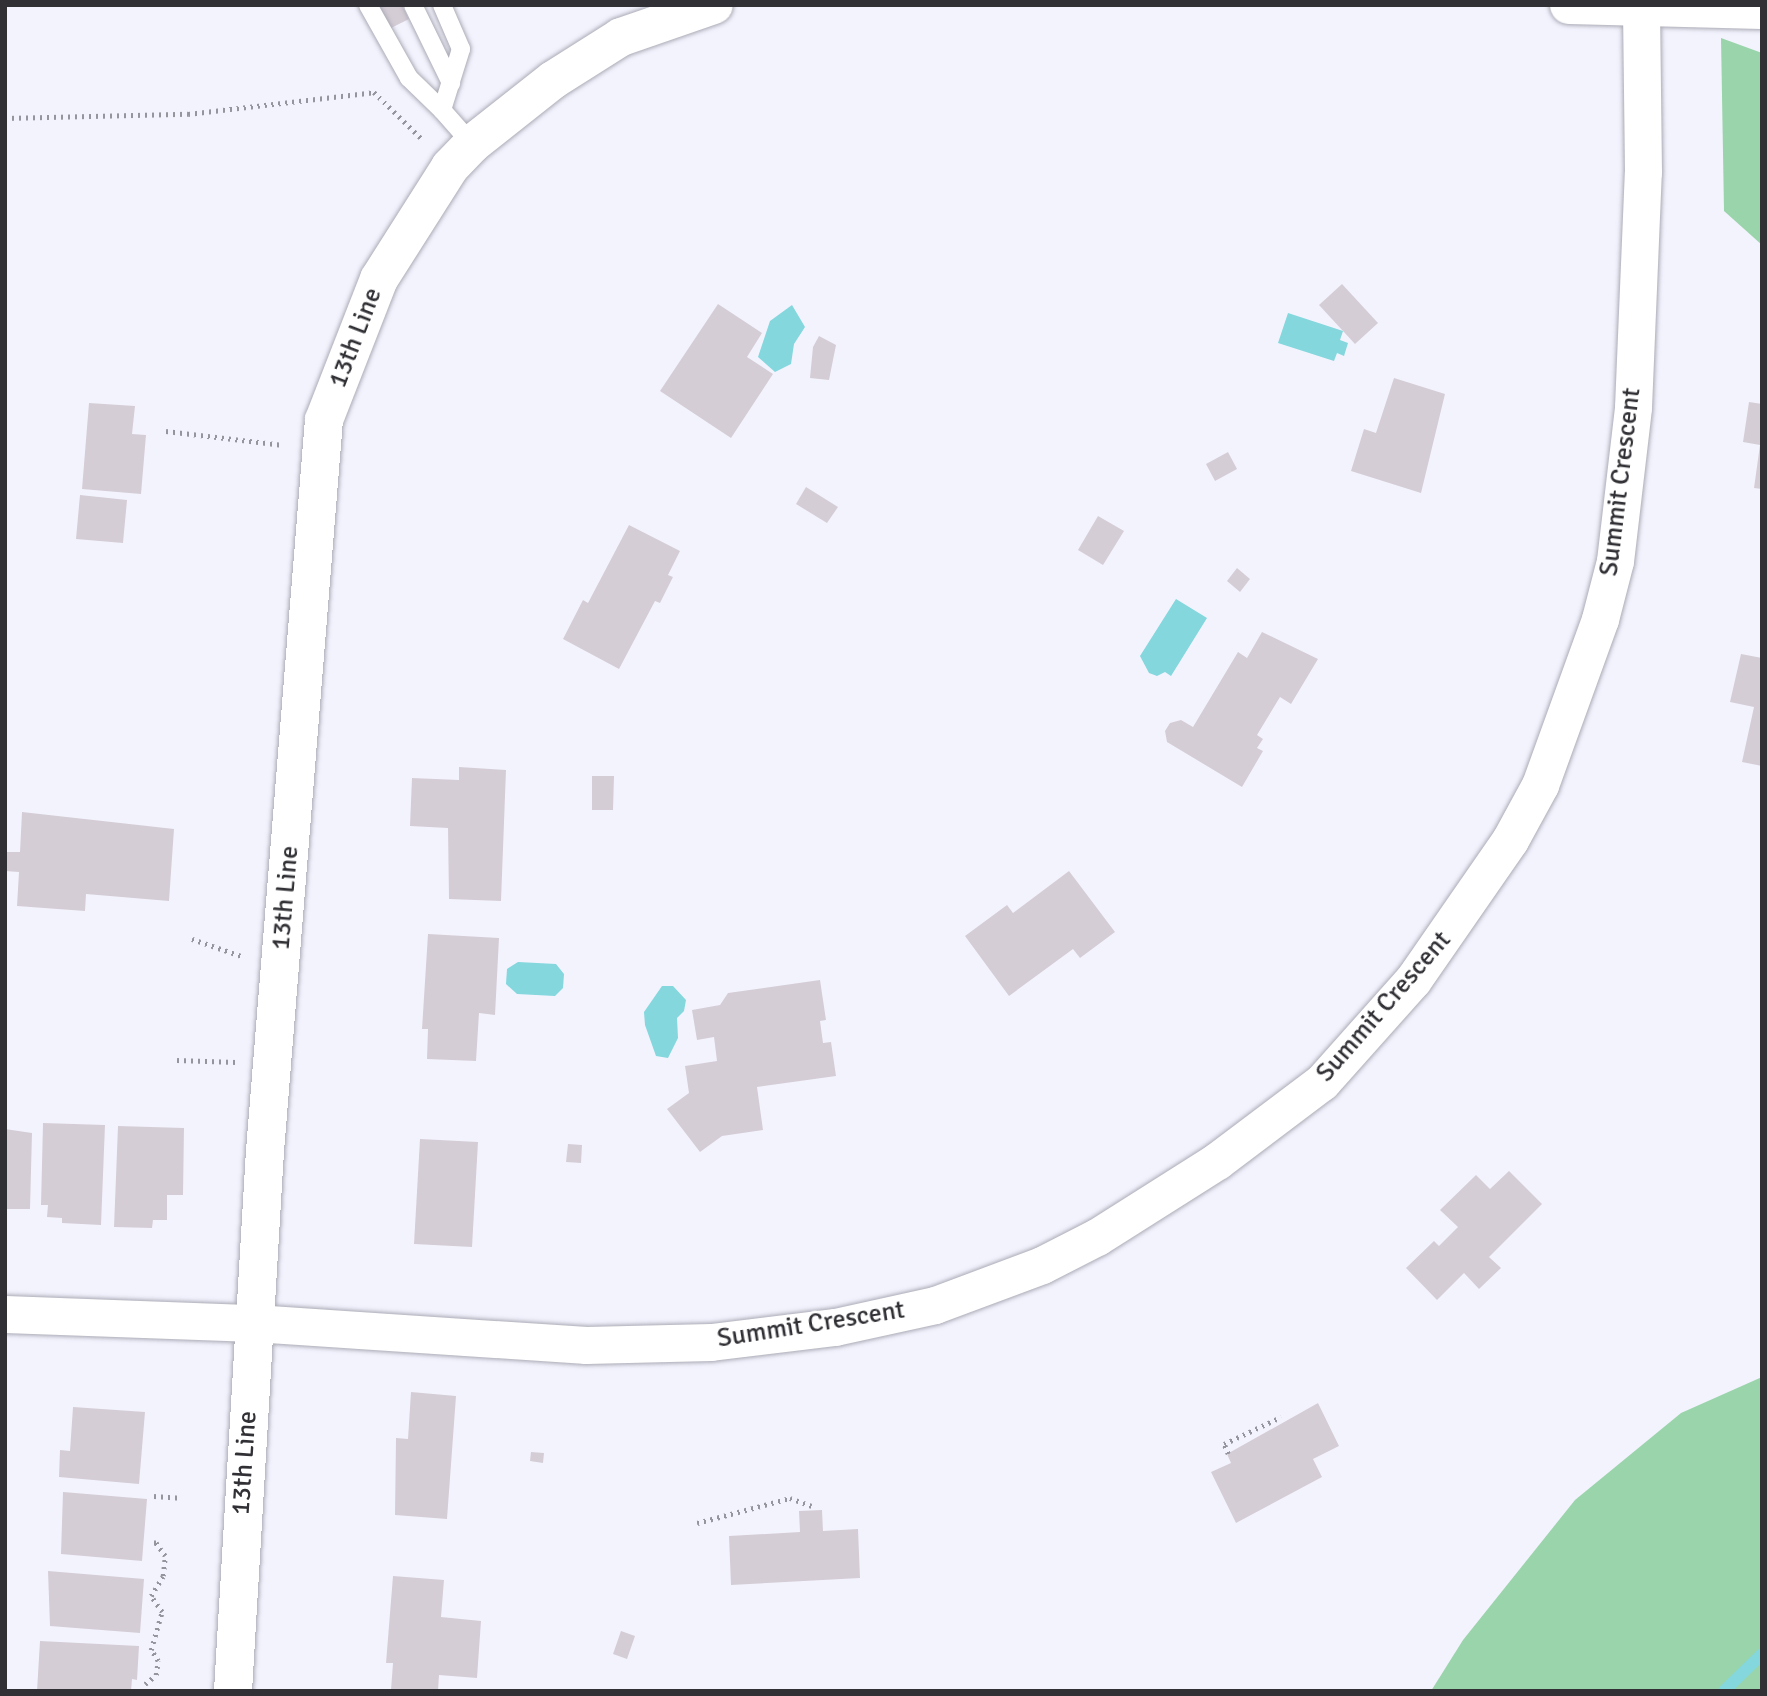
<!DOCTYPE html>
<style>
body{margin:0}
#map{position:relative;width:1767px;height:1696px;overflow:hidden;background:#f3f3fe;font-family:Signika,sans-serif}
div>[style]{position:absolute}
.forest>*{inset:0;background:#9ad4ab}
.water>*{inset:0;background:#83d7dd}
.stream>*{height:12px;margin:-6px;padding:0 6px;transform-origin:6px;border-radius:6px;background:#83d7dd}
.building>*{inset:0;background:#d5cdd6}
.path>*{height:4.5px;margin-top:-2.25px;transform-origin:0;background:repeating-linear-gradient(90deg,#95959d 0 2px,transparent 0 7px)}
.roads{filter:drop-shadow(0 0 2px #ababb6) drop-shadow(0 0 2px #ababb6)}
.service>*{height:18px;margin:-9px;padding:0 9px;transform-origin:9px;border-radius:9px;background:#fff}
.minor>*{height:37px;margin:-18.5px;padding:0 18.5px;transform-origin:18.5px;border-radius:18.5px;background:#fff}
.secondary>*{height:38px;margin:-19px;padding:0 19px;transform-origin:19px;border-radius:19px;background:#fff}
span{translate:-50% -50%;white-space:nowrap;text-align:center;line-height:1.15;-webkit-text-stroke:5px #fff;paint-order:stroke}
.street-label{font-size:26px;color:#313035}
.frame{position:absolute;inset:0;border:7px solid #313035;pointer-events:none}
</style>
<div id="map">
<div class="forest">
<i style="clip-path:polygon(1721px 38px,1762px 53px,1762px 245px,1724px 211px)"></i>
<i style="clip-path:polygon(1762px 1377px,1762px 1691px,1431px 1691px,1463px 1640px,1575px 1500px,1681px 1413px)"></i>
</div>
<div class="water">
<i style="clip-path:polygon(792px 305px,805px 327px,794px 344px,791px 364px,775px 372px,758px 357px,770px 321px)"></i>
<i style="clip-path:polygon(1288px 313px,1343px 331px,1340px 340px,1348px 343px,1344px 356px,1337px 353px,1334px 361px,1278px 343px)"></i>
<i style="clip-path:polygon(1176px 599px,1207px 618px,1171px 676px,1165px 672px,1157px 676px,1149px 673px,1140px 656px)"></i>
<i style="clip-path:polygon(518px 962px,556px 964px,564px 974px,563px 988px,555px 996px,517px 994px,506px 984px,507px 969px)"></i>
<i style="clip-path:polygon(662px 986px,673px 986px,686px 1000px,684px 1011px,677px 1018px,678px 1038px,668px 1058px,656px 1056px,645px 1025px,644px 1012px)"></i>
</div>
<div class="stream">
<i style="left:1724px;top:1691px;width:53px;rotate:-44.2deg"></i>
</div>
<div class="building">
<i style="clip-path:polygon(375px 5px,402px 5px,409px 19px,387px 30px)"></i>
<i style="clip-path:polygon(1342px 284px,1378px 323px,1355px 344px,1319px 305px)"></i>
<i style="clip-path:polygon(718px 304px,762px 333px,747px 357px,773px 374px,731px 438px,660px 391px)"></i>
<i style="clip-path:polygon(819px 336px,836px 345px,829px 380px,810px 378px,813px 347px)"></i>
<i style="clip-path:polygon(1394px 378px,1445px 394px,1421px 493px,1351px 471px,1364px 429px,1376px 433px)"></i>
<i style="clip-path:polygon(1749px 402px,1762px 404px,1762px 489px,1754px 488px,1760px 445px,1743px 442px)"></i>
<i style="clip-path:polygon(89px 403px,135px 406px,132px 434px,146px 435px,141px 494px,82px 489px)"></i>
<i style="clip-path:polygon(1228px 452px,1237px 469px,1215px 481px,1206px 464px)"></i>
<i style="clip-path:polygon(806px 487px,838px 507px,827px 523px,796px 504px)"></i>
<i style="clip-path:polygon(80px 495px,127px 500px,123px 543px,76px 539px)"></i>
<i style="clip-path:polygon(1098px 516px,1124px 531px,1103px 565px,1078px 550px)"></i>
<i style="clip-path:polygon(629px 525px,680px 551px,668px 575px,673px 577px,660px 603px,655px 601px,619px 669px,563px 639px,583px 600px,588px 603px)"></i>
<i style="clip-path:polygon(1237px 568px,1250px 579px,1240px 592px,1227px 581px)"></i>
<i style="clip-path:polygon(1262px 632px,1318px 659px,1291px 704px,1280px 697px,1257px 735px,1263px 739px,1257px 748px,1263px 751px,1242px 787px,1167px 742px,1165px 731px,1170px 723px,1181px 720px,1193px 727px,1238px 652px,1247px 658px)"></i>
<i style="clip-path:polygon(1741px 654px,1762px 658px,1762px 766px,1742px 762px,1754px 707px,1730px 702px)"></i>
<i style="clip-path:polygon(459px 767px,506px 770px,501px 901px,449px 899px,448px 828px,410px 826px,412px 778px,459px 780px)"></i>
<i style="clip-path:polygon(592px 776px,614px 776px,613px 810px,592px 810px)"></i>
<i style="clip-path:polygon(22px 812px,174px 829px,169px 901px,86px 894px,85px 911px,17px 906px,19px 872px,5px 871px,6px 852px,20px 852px)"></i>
<i style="clip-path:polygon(1069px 871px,1115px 932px,1080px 958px,1073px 949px,1009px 996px,965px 936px,1007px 905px,1013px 913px)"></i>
<i style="clip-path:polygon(428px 934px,499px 938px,495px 1015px,479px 1013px,476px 1061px,427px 1059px,428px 1029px,422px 1029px)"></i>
<i style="clip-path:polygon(820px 980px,826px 1020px,820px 1021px,823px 1043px,831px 1042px,836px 1076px,757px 1087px,763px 1130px,722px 1136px,700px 1152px,667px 1109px,689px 1093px,685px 1066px,717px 1061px,714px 1037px,697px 1040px,692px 1010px,720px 1005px,728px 993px)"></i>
<i style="clip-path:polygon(43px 1123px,105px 1125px,101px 1225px,62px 1223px,62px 1218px,47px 1217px,48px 1205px,41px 1205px)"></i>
<i style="clip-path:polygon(118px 1126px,184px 1128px,183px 1195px,167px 1195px,167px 1220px,153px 1220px,152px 1228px,114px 1227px)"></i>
<i style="clip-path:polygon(5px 1129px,32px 1133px,30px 1209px,5px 1209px)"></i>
<i style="clip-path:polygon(420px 1139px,478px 1142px,472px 1247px,414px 1244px)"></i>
<i style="clip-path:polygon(568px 1144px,582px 1145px,581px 1163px,566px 1162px)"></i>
<i style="clip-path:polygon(1509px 1171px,1542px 1204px,1489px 1257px,1501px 1268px,1479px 1289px,1464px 1273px,1437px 1300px,1406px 1268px,1434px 1241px,1439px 1246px,1458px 1227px,1440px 1210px,1476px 1175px,1490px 1189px)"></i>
<i style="clip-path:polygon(411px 1392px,456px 1396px,447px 1519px,395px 1515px,396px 1438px,408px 1439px)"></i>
<i style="clip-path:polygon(1318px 1403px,1339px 1446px,1313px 1459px,1322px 1477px,1236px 1523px,1211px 1472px,1231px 1463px,1227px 1454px)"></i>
<i style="clip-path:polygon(73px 1407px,145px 1412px,139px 1484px,59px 1477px,60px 1450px,70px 1451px)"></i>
<i style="clip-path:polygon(531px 1452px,544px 1453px,543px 1463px,530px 1461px)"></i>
<i style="clip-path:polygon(63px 1492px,147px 1499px,142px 1561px,61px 1554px)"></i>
<i style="clip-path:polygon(822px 1510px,823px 1531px,858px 1529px,860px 1578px,731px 1585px,729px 1536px,800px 1532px,799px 1511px)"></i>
<i style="clip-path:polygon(48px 1571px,144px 1579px,140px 1633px,50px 1626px)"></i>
<i style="clip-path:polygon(393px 1576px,444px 1580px,441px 1617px,481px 1621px,477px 1678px,439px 1675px,438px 1691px,391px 1690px,393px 1663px,386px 1663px)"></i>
<i style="clip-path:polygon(621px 1631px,635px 1636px,627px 1659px,613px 1654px)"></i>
<i style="clip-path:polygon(40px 1641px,139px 1646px,137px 1680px,132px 1679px,131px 1691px,37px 1691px)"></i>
</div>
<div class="path">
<i style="left:5px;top:118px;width:183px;rotate:-1.3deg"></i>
<i style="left:188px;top:114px;width:187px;rotate:-6.7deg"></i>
<i style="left:374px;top:92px;width:67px;rotate:44.4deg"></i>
<i style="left:166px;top:431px;width:118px;rotate:6.8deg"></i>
<i style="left:192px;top:939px;width:55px;rotate:19.1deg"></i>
<i style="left:177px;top:1060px;width:59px;rotate:1.9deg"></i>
<i style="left:1228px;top:1454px;width:11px;rotate:-112deg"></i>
<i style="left:1224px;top:1444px;width:63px;rotate:-25.3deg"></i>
<i style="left:154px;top:1496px;width:26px;rotate:4deg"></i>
<i style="left:697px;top:1523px;width:96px;rotate:-15deg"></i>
<i style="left:790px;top:1498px;width:23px;rotate:20deg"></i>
<i style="left:145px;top:1684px;width:14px;rotate:-39deg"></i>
<i style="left:156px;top:1675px;width:14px;rotate:-82deg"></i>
<i style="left:158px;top:1661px;width:13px;rotate:-122deg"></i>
<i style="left:151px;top:1650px;width:40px;rotate:-74deg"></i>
<i style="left:162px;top:1612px;width:19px;rotate:-125deg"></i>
<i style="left:151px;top:1596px;width:23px;rotate:-59deg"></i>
<i style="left:163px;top:1576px;width:20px;rotate:-84deg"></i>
<i style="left:165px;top:1556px;width:16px;rotate:-125deg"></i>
<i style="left:156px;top:1543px;width:6px;rotate:180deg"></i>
</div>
<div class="roads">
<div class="service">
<i style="left:368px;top:5px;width:84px;rotate:60.7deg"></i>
<i style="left:409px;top:78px;width:46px;rotate:44.1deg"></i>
<i style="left:413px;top:5px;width:87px;rotate:64deg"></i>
<i style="left:442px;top:5px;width:48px;rotate:66.6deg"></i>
<i style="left:461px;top:49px;width:64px;rotate:107.3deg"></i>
<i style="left:442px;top:110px;width:45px;rotate:48.6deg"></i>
</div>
<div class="minor">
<i style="left:5px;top:1314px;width:249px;rotate:2.1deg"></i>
<i style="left:254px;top:1323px;width:333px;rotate:3.8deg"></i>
<i style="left:586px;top:1345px;width:125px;rotate:-1.4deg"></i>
<i style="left:711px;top:1342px;width:125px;rotate:-6.9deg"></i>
<i style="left:835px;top:1327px;width:102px;rotate:-12.4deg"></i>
<i style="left:935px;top:1305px;width:114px;rotate:-20.5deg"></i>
<i style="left:1042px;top:1265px;width:62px;rotate:-27deg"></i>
<i style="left:1097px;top:1237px;width:142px;rotate:-32.3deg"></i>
<i style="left:1217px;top:1161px;width:131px;rotate:-37deg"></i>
<i style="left:1322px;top:1082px;width:137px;rotate:-48.3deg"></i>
<i style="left:1413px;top:980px;width:170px;rotate:-55.3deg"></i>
<i style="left:1510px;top:840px;width:63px;rotate:-61.4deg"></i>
<i style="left:1540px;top:785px;width:177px;rotate:-70.1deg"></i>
<i style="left:1600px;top:619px;width:60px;rotate:-75.5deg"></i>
<i style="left:1615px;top:561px;width:155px;rotate:-83.3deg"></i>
<i style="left:1633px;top:407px;width:235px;rotate:-87.6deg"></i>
<i style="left:1643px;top:172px;width:164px;rotate:-90.7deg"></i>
</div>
<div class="secondary">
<i style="left:1569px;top:5px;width:193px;rotate:1.5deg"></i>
<i style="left:233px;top:1691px;width:541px;rotate:-86.61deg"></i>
<i style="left:265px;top:1151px;width:733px;rotate:-85.39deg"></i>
<i style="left:324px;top:420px;width:151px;rotate:-68.7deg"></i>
<i style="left:379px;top:279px;width:133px;rotate:-57.6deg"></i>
<i style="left:450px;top:167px;width:32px;rotate:-46deg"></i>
<i style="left:472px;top:144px;width:103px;rotate:-38.3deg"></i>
<i style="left:553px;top:80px;width:80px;rotate:-32.3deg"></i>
<i style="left:621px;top:37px;width:98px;rotate:-19deg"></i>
</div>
</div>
<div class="street-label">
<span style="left:356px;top:338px;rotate:-69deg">13th Line</span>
<span style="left:1621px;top:482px;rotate:-83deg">Summit Crescent</span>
<span style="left:286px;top:898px;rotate:-85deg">13th Line</span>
<span style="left:1384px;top:1007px;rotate:-49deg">Summit Crescent</span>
<span style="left:811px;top:1325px;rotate:-9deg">Summit Crescent</span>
<span style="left:245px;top:1463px;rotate:-86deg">13th Line</span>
</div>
<div class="frame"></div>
</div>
